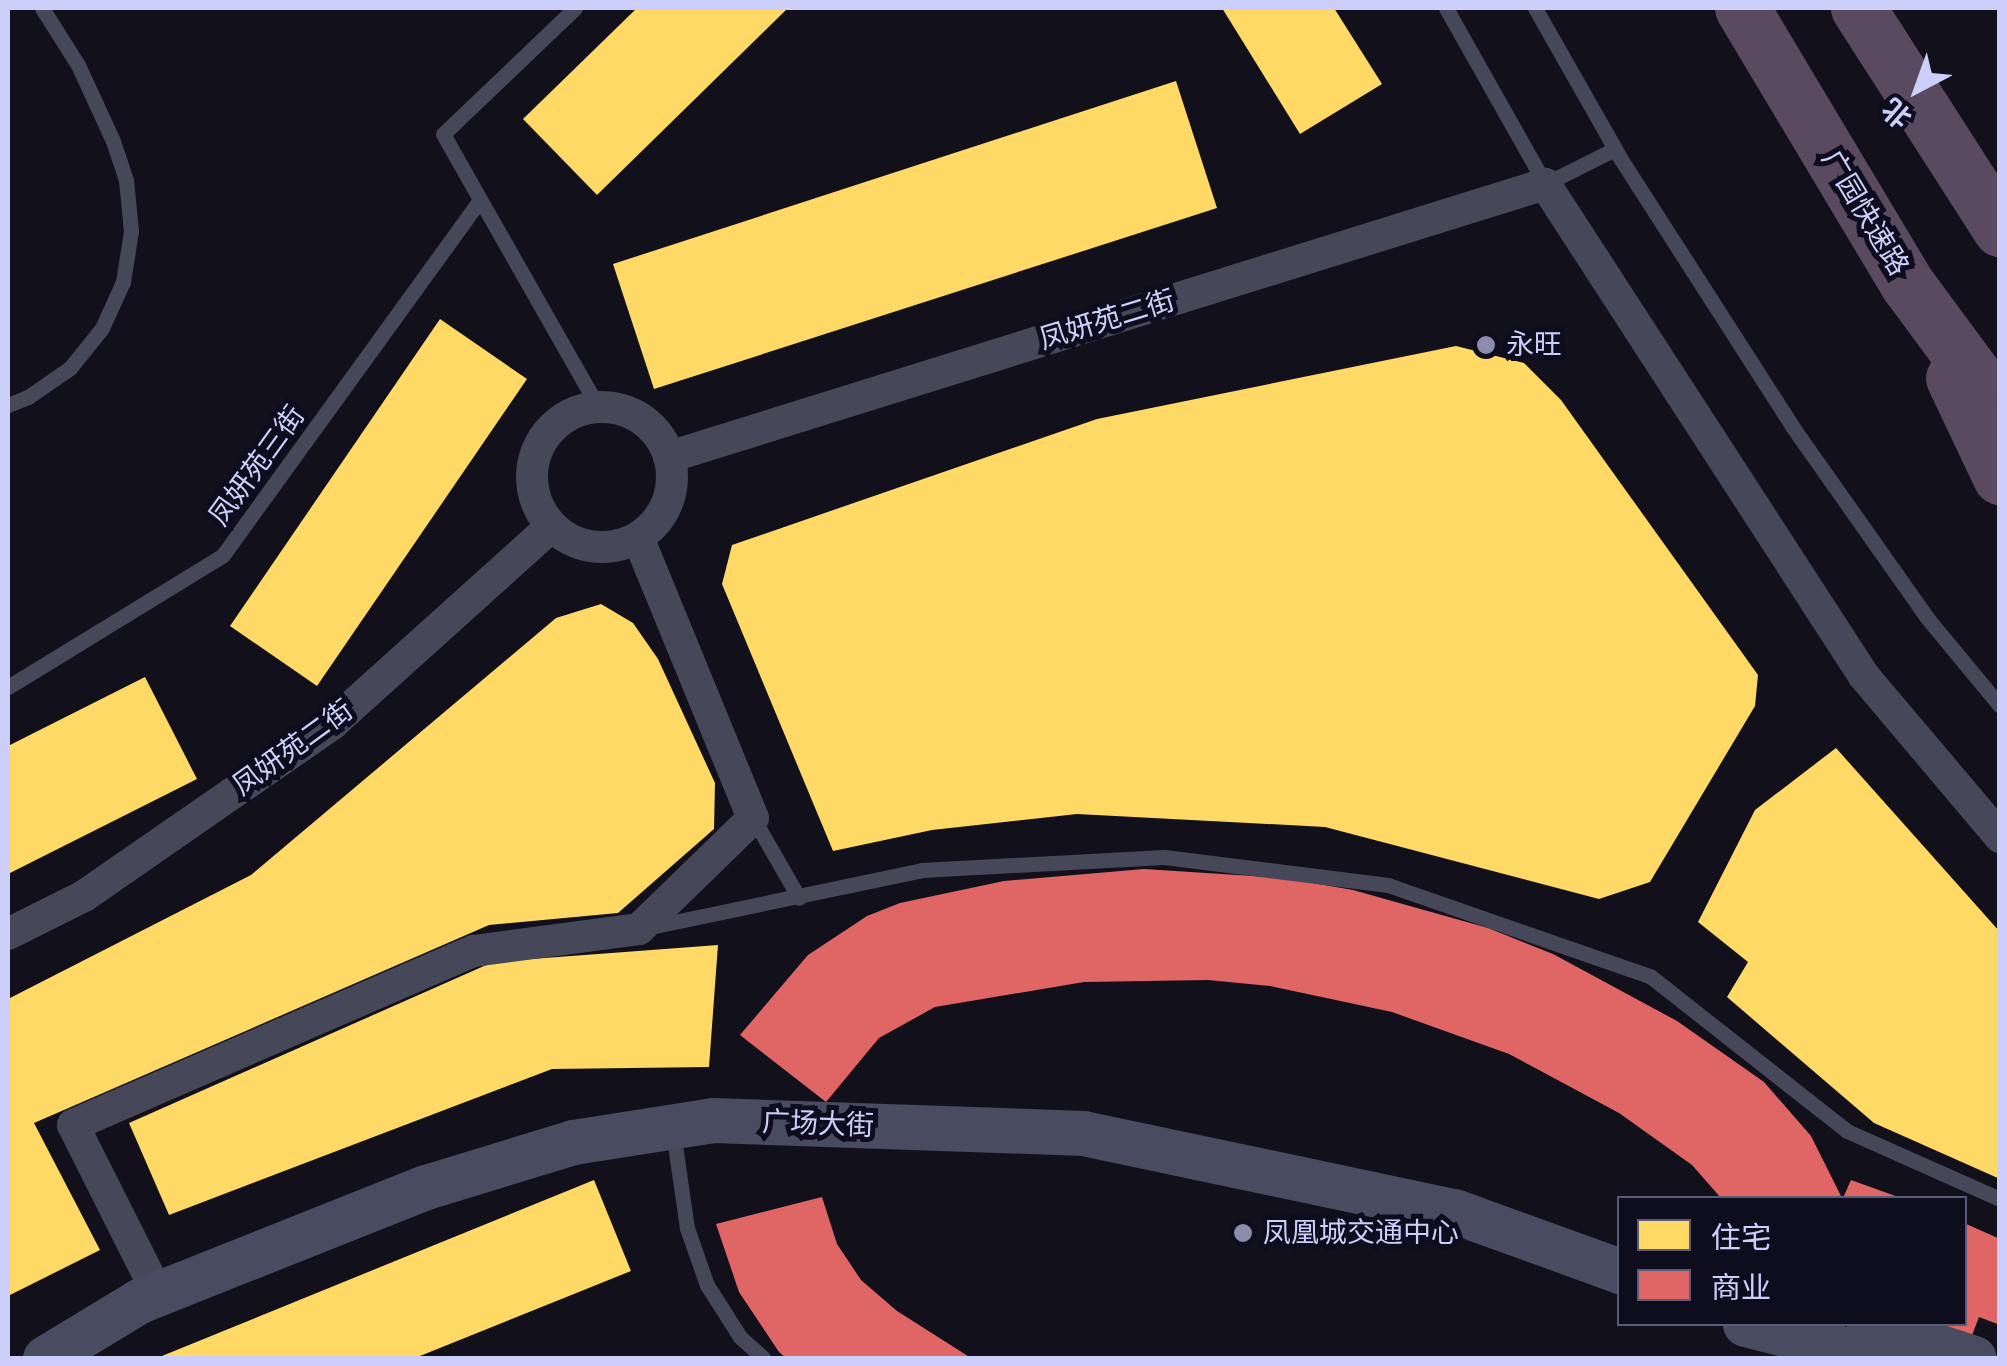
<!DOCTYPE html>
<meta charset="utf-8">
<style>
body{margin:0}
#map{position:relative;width:2007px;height:1366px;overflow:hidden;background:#12101a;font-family:"Fira Sans Condensed","Noto Sans SC",sans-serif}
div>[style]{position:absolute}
.homes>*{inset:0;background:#ffd966}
.shops>*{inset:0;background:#e06666}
.lane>*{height:15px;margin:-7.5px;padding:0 7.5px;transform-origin:7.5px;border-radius:7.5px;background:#464859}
.street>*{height:32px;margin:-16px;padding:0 16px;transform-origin:16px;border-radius:16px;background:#464859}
.street>.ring{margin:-16px;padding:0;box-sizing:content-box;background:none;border:32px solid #464859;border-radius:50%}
.secondary>*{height:45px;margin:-22.5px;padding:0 22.5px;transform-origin:22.5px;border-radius:22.5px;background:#494c60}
.highway>*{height:55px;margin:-27.5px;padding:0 27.5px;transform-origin:27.5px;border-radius:27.5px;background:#594a5f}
.dots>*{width:28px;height:28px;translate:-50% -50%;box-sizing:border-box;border:5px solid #0e0d1d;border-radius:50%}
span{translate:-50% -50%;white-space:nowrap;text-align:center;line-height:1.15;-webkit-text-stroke:10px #0e0d1d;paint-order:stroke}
.street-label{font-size:28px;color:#cdcffb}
.poi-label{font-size:28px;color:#cdcffb}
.left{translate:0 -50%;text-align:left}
.frame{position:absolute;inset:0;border:10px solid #cdcffb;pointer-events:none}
.legend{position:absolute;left:1617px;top:1196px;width:350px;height:130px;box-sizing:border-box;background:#0e0d1d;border:2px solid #5a5b76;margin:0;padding:12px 18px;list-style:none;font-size:30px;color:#cdcffb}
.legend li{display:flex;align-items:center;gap:20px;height:50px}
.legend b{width:50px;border:2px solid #5a5b76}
.north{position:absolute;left:1867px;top:40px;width:100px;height:100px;-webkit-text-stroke:8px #0e0d1d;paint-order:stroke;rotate:221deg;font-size:28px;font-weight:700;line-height:40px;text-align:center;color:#cdcffb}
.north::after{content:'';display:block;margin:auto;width:35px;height:45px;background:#cdcffb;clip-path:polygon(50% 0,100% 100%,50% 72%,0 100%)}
</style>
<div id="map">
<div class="homes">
<i style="clip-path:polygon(637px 8px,788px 8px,597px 195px,523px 119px)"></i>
<i style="clip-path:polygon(1222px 8px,1334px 8px,1382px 84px,1300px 134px)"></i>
<i style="clip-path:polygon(1176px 81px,1217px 208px,654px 389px,613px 264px)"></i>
<i style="clip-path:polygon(440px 319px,527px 379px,317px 686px,230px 626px)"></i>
<i style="clip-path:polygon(1456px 346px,1524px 363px,1561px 400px,1758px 675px,1755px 706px,1650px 882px,1599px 899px,1325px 827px,1077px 814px,932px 830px,833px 851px,722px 584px,732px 545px,1097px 419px)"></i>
<i style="clip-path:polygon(601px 604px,633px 623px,658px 659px,715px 783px,714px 829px,618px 913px,489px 925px,34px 1123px,100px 1250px,8px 1296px,8px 999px,251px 875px,556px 618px)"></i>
<i style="clip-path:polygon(145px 677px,197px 779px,8px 874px,8px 746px)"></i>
<i style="clip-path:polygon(1836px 748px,2000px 932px,2000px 1179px,1874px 1123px,1727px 997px,1748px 962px,1698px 922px,1755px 810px)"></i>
<i style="clip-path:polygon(718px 945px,709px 1067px,552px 1069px,169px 1215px,129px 1123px,493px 962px)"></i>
<i style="clip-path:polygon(594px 1180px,631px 1271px,415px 1358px,157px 1358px)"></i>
</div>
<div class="shops">
<i style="clip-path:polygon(1144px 869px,1284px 878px,1353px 890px,1488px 928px,1553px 954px,1677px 1021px,1764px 1082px,1811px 1136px,1842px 1198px,1721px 1198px,1692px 1165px,1619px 1113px,1509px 1054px,1392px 1012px,1270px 986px,1208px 980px,1084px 982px,935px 1007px,879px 1038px,826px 1102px,740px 1035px,808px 955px,867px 916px,900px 903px,1004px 881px)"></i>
<i style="clip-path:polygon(1851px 1180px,1901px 1198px,1843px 1198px)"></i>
<i style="clip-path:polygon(822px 1197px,837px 1244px,861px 1280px,897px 1311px,971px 1358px,786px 1358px,779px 1352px,739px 1292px,716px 1224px)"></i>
<i style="clip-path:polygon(1964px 1223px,2000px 1239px,2000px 1325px,1979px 1317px,1971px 1338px,1936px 1324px,1964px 1324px)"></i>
</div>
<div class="lane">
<i style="left:575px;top:8px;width:182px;rotate:136.3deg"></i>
<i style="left:443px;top:134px;width:314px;rotate:60.4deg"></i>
<i style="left:1446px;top:8px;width:202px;rotate:60.6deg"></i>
<i style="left:1545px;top:184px;width:78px;rotate:-26.6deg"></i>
<i style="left:1535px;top:8px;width:176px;rotate:60.4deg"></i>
<i style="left:1622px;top:161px;width:318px;rotate:57.3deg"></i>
<i style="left:1794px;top:429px;width:232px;rotate:54.8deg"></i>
<i style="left:1928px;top:619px;width:113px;rotate:50.4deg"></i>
<i style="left:8px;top:405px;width:22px;rotate:-22deg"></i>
<i style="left:28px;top:397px;width:51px;rotate:-34.6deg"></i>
<i style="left:70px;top:368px;width:51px;rotate:-51.3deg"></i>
<i style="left:102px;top:328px;width:51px;rotate:-65.5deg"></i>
<i style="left:123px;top:282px;width:52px;rotate:-81.1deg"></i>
<i style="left:131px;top:231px;width:51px;rotate:-95.6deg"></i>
<i style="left:126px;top:180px;width:41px;rotate:-108.4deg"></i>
<i style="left:113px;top:141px;width:84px;rotate:-114.7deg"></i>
<i style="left:78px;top:65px;width:67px;rotate:-122.3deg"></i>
<i style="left:8px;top:687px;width:252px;rotate:-31.5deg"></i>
<i style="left:223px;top:555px;width:437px;rotate:-54.1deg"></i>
<i style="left:753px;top:818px;width:92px;rotate:60.1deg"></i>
<i style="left:650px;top:927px;width:278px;rotate:-11.8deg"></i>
<i style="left:922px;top:870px;width:242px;rotate:-3.1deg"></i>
<i style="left:1164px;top:857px;width:226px;rotate:7.1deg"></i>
<i style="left:1388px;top:885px;width:277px;rotate:19.2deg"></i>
<i style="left:1650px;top:976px;width:251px;rotate:38.2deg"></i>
<i style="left:1847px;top:1131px;width:167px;rotate:24deg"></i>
<i style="left:673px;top:1131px;width:98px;rotate:81.8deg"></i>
<i style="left:687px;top:1228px;width:60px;rotate:70.7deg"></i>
<i style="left:707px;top:1285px;width:62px;rotate:57.6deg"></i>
<i style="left:740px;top:1337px;width:31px;rotate:42deg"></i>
</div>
<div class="street">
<i class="ring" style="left:532px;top:407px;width:108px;height:108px"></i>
<i style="left:669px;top:457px;width:918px;rotate:-17.31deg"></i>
<i style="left:1545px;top:184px;width:586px;rotate:57.04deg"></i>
<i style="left:1864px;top:676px;width:211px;rotate:49.8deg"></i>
<i style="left:8px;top:934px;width:85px;rotate:-26.6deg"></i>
<i style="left:84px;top:896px;width:302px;rotate:-34.7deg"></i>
<i style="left:332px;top:724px;width:296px;rotate:-42deg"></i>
<i style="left:158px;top:1294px;width:189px;rotate:-116.7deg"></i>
<i style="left:73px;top:1125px;width:437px;rotate:-23.5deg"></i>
<i style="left:474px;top:951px;width:166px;rotate:-7.6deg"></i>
<i style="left:639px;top:929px;width:159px;rotate:-44.2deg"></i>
<i style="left:753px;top:818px;width:303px;rotate:-112.3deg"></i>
</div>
<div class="secondary">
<i style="left:1745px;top:1324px;width:138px;rotate:14.2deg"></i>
<i style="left:1869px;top:1324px;width:110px;rotate:17.9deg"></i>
<i style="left:45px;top:1358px;width:110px;rotate:-31.2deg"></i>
<i style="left:139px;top:1301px;width:309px;rotate:-21.7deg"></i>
<i style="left:426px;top:1187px;width:154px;rotate:-17deg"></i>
<i style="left:573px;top:1142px;width:142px;rotate:-8.9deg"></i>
<i style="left:713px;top:1120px;width:370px;rotate:2deg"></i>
<i style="left:1083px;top:1133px;width:379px;rotate:11.9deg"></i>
<i style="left:1454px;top:1211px;width:177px;rotate:19.9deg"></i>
</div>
<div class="highway">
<i style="left:1742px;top:8px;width:323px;rotate:59.1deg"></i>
<i style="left:1908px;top:285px;width:155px;rotate:53.6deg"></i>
<i style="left:1858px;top:8px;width:263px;rotate:57.3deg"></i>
<i style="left:1953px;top:378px;width:110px;rotate:64.6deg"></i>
</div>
<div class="dots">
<i style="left:1486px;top:345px;background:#8c8cac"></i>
<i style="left:1243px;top:1233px;background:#8c8cac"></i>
</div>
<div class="street-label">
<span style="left:1865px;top:213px;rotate:59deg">广园快速路</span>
<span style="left:1107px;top:320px;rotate:-17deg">凤妍苑二街</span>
<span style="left:257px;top:466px;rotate:-54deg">凤妍苑三街</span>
<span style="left:293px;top:748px;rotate:-36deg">凤妍苑二街</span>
<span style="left:818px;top:1124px;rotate:2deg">广场大街</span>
</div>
<div class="poi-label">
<span class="left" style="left:1506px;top:345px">永旺</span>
<span class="left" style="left:1263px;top:1233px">凤凰城交通中心</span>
</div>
<div class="frame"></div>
<ul class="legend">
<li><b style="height:28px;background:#ffd966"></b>住宅</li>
<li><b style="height:28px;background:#e06666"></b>商业</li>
</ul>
<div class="north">北</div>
</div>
